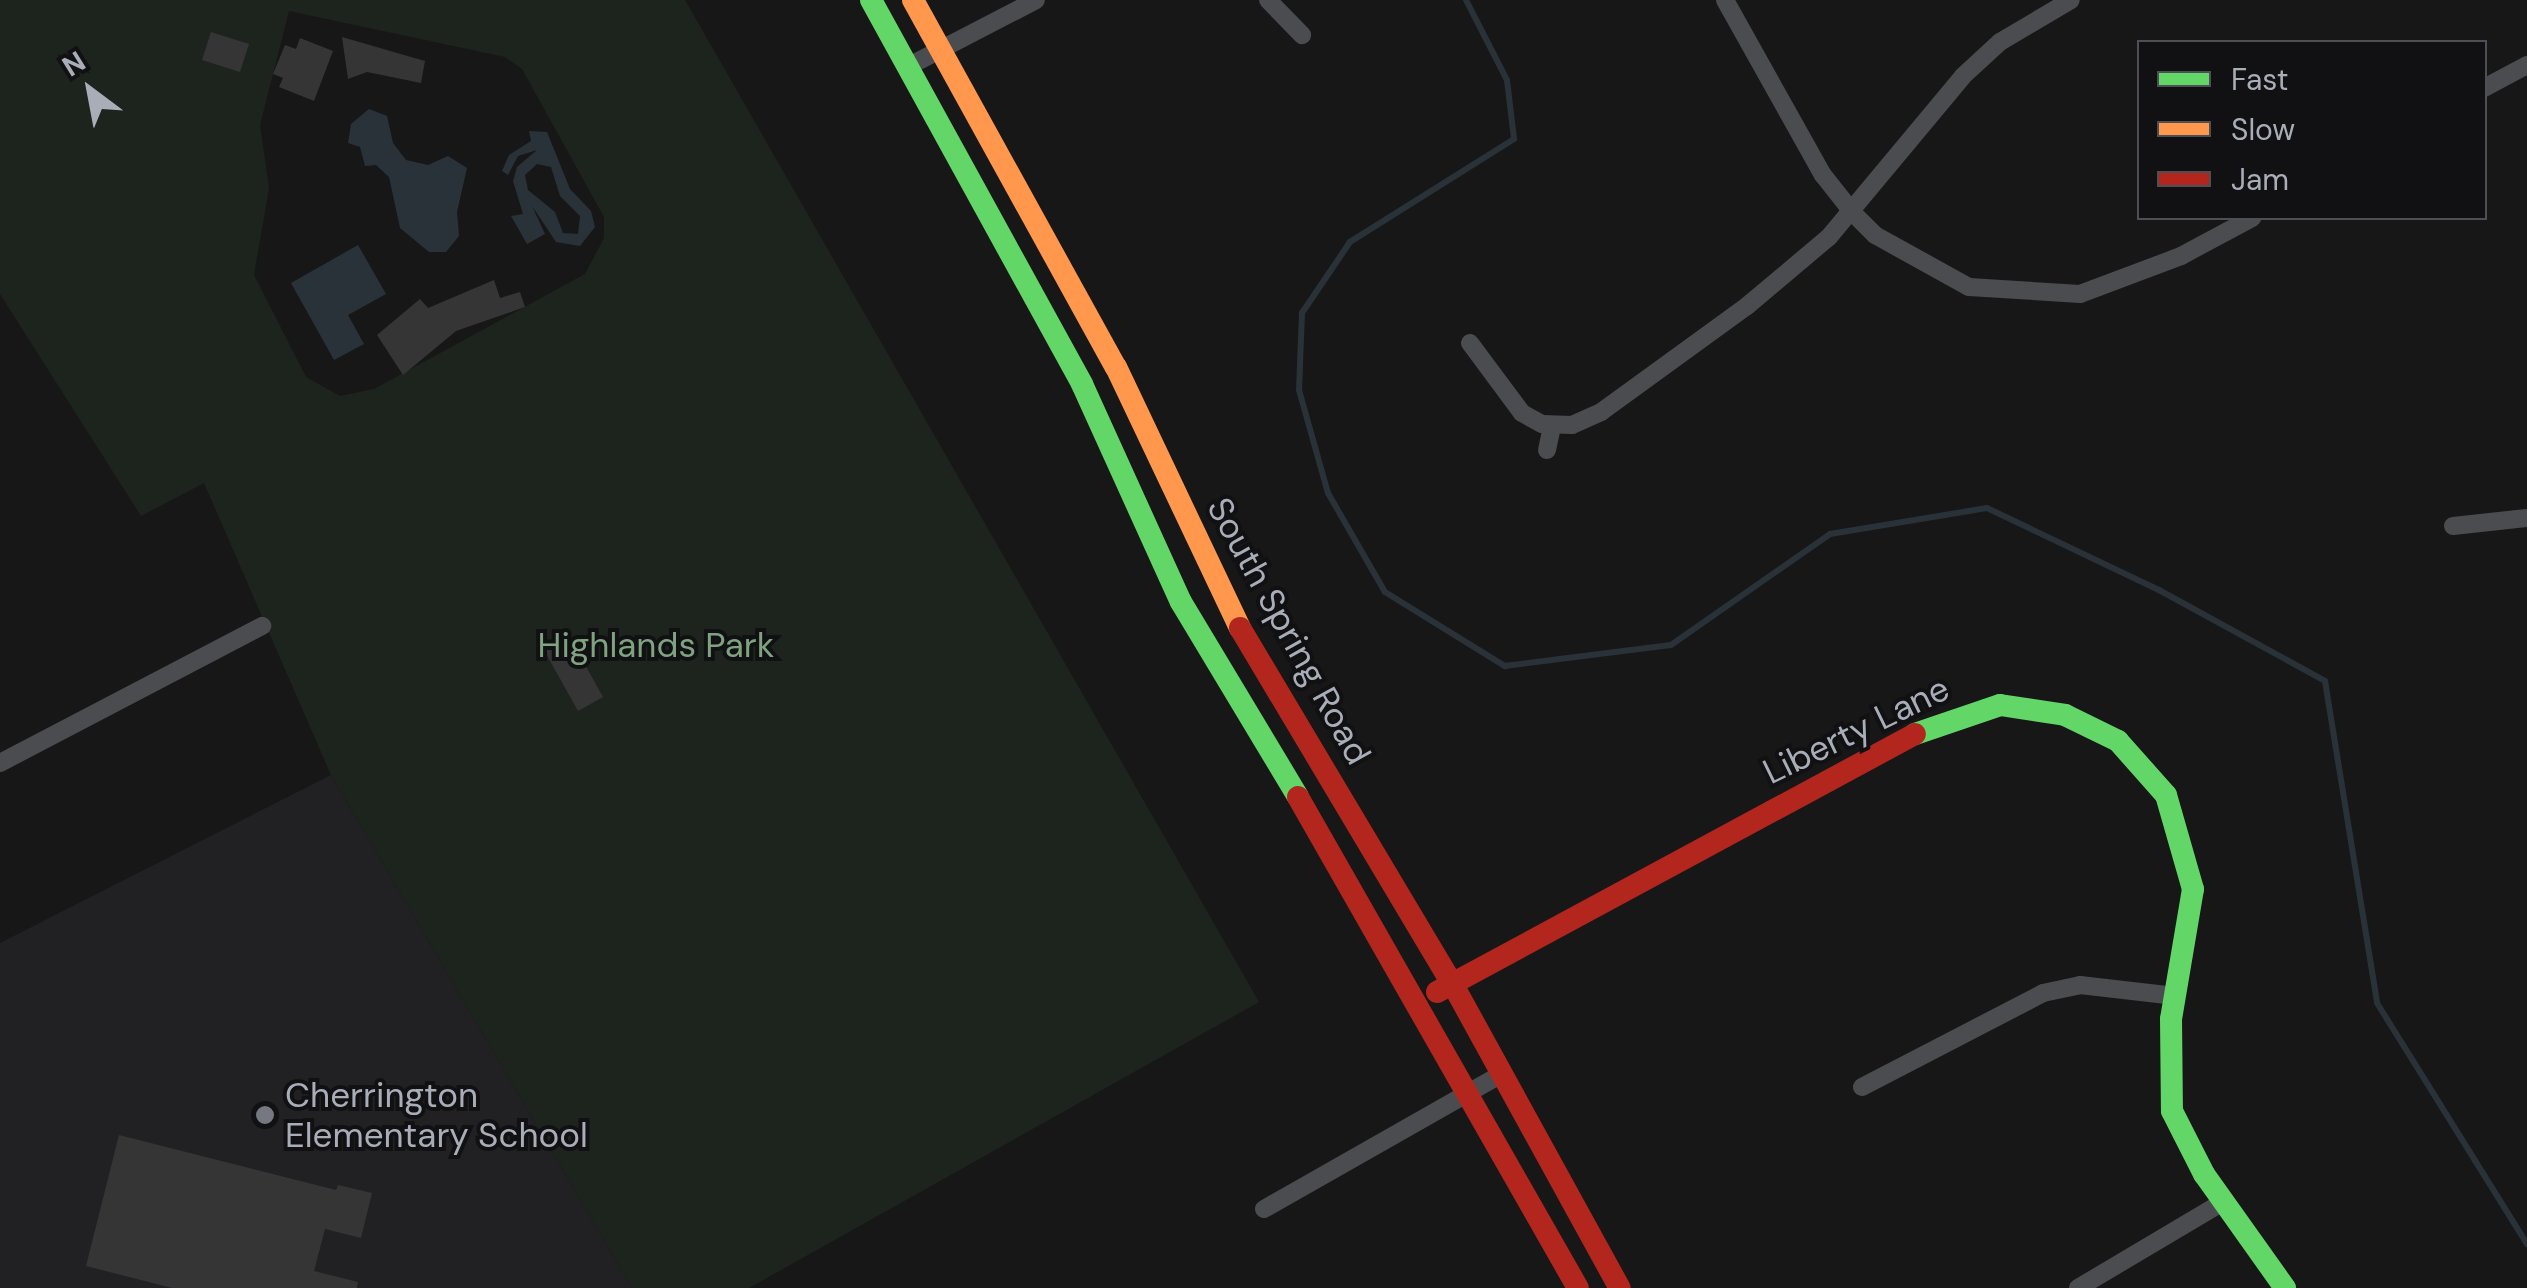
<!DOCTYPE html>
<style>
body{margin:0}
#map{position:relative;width:2527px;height:1288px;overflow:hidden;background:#171717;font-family:"DM Sans",sans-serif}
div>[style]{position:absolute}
.built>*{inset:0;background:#212123}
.green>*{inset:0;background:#1d241e}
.water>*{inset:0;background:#2a3239}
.stream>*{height:6px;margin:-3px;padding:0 3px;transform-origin:3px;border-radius:3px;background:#2a3239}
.building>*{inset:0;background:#353536}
.street>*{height:18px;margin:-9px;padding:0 9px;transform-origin:9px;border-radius:9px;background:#4b4c50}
.fast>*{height:22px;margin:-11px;padding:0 11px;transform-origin:11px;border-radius:11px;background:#63d668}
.slow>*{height:22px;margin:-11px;padding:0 11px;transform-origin:11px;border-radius:11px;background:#ff974d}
.jam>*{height:22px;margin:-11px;padding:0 11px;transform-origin:11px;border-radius:11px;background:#b3261e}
.dots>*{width:28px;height:28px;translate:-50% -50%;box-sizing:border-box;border:5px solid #111113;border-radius:50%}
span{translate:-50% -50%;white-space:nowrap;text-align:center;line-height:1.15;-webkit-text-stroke:8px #111113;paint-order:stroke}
.street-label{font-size:35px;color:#a8adb8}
.park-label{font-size:35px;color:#7fa381}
.poi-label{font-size:35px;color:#a8adb8}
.left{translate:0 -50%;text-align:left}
.legend{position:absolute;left:2137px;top:40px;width:350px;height:180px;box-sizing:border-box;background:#111113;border:2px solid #4d4f55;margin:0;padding:12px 18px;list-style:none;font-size:30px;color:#a8adb8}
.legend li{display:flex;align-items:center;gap:20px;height:50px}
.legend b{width:50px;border:2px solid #4d4f55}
.north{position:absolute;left:40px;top:40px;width:100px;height:100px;-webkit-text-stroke:8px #111113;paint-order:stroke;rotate:328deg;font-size:28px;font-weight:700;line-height:40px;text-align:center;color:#a8adb8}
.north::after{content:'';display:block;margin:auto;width:35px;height:45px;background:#a8adb8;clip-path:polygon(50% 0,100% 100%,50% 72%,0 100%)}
</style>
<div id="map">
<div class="built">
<i style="clip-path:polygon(331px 775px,632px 1288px,0 1288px,0 943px)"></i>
</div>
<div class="green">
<i style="clip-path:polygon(evenodd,0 0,685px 0,1259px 1002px,749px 1288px,632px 1288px,331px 775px,204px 483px,141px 516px,0 294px,0 0,289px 11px,505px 57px,522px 69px,604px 217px,604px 238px,585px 274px,374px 389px,340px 396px,306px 377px,254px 275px,269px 188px,260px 125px,289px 11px)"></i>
</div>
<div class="water">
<i style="clip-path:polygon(369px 109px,387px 116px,393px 143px,406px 160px,428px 165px,448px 156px,467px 168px,457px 212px,459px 236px,446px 252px,429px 252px,400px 228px,389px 177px,376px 165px,365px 166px,360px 147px,348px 143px,351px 124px)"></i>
<i style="clip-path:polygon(evenodd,529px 131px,547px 132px,570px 189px,591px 211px,595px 227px,580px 246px,556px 242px,532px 206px,545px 234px,527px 244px,511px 216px,523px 214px,513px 181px,517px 167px,537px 150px,518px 156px,508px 175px,502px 171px,509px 155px,531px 141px,529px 131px,537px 164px,551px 167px,560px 196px,580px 216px,578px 234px,563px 233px,555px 212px,528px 190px,525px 175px,537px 164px)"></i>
<i style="clip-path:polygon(358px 245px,386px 294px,348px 315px,364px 344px,334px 360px,291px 283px)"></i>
</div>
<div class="stream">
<i style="left:1466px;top:0;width:90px;rotate:62.9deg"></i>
<i style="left:1507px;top:80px;width:59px;rotate:83.2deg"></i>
<i style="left:1514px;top:139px;width:194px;rotate:147.9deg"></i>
<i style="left:1350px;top:242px;width:86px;rotate:124.1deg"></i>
<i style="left:1302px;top:313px;width:77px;rotate:92.2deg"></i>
<i style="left:1299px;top:390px;width:107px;rotate:74.3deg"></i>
<i style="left:1328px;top:493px;width:114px;rotate:60.1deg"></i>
<i style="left:1385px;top:592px;width:141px;rotate:31.7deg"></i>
<i style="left:1505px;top:666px;width:167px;rotate:-7.2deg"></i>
<i style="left:1671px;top:645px;width:194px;rotate:-34.9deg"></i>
<i style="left:1830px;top:534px;width:159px;rotate:-9.4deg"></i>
<i style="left:1987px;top:508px;width:191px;rotate:25.5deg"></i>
<i style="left:2159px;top:590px;width:189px;rotate:28.7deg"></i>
<i style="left:2325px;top:681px;width:326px;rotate:80.8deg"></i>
<i style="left:2377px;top:1003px;width:284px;rotate:58.1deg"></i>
</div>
<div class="building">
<i style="clip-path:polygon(211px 32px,249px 44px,240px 72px,202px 60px)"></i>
<i style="clip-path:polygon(342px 37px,425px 61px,421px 83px,367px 72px,348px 79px)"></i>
<i style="clip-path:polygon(300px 38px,333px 51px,314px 101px,279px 87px,283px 78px,273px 74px,285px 45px,296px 49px)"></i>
<i style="clip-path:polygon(494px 280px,500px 298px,520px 292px,525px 307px,456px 331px,403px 375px,377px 335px,420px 299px,428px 308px)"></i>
<i style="clip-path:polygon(569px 636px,603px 697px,578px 711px,544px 650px)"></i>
<i style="clip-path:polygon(119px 1135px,336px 1190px,338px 1185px,372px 1193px,361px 1238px,325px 1229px,314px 1271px,358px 1282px,357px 1288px,172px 1288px,86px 1266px)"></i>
</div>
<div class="street">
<i style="left:1268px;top:0;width:49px;rotate:45.8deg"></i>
<i style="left:1725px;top:0;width:201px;rotate:60.8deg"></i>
<i style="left:1823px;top:175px;width:48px;rotate:51.7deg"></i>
<i style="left:1853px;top:213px;width:31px;rotate:45deg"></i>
<i style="left:1875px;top:235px;width:107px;rotate:29deg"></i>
<i style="left:1969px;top:287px;width:111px;rotate:3.6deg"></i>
<i style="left:2080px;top:294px;width:108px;rotate:-20.6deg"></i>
<i style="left:2181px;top:256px;width:81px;rotate:-28.2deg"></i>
<i style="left:907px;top:67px;width:145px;rotate:-27.4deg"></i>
<i style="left:2484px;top:88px;width:49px;rotate:-28.1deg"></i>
<i style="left:1470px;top:343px;width:87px;rotate:53.4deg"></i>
<i style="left:1522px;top:413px;width:23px;rotate:29deg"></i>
<i style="left:1542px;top:424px;width:30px;rotate:2deg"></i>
<i style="left:1572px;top:425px;width:32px;rotate:-24deg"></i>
<i style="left:1601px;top:412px;width:180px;rotate:-36deg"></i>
<i style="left:1747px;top:306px;width:107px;rotate:-40.1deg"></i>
<i style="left:1829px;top:237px;width:209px;rotate:-50.2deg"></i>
<i style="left:1963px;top:76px;width:50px;rotate:-42.6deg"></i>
<i style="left:2000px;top:42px;width:82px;rotate:-30.6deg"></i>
<i style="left:1547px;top:450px;width:24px;rotate:-78deg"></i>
<i style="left:2453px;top:526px;width:74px;rotate:-6.2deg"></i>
<i style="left:0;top:763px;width:296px;rotate:-27.6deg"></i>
<i style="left:1862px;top:1087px;width:204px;rotate:-27.4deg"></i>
<i style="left:2043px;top:993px;width:38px;rotate:-12deg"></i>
<i style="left:2080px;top:985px;width:96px;rotate:6.6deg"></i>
<i style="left:1264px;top:1209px;width:271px;rotate:-29.6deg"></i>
<i style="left:2078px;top:1288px;width:169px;rotate:-30.7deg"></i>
</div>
<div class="fast">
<i style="left:871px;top:0;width:438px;rotate:61.2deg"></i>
<i style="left:1082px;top:384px;width:239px;rotate:65.6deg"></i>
<i style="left:1181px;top:602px;width:227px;rotate:59deg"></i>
<i style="left:1915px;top:734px;width:90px;rotate:-18.8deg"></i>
<i style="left:2000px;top:705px;width:66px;rotate:8.7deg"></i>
<i style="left:2065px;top:715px;width:59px;rotate:26.1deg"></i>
<i style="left:2118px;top:741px;width:72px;rotate:48.4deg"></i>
<i style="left:2166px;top:795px;width:98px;rotate:74deg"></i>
<i style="left:2193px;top:889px;width:132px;rotate:99.6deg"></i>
<i style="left:2171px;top:1019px;width:92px;rotate:89.4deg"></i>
<i style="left:2172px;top:1111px;width:71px;rotate:63.1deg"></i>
<i style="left:2204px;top:1174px;width:140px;rotate:54.6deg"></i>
</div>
<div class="slow">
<i style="left:913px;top:0;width:419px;rotate:61.1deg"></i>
<i style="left:1116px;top:367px;width:289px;rotate:64.6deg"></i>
</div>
<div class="jam">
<i style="left:1240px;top:628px;width:413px;rotate:59.2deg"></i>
<i style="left:1452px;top:983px;width:348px;rotate:61.2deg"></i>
<i style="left:1298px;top:797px;width:565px;rotate:60.31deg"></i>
<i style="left:1437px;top:992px;width:543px;rotate:-28.36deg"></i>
</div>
<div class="dots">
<i style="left:265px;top:1115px;background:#757880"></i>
</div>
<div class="street-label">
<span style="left:1289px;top:631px;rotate:61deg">South Spring Road</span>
<span style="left:1856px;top:730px;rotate:-26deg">Liberty Lane</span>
</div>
<div class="park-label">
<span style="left:656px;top:645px">Highlands Park</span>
</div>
<div class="poi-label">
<span class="left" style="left:285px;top:1115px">Cherrington<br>Elementary School</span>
</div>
<ul class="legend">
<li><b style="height:12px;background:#63d668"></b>Fast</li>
<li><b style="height:12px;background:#ff974d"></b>Slow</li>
<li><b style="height:12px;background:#b3261e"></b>Jam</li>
</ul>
<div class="north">N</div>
</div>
